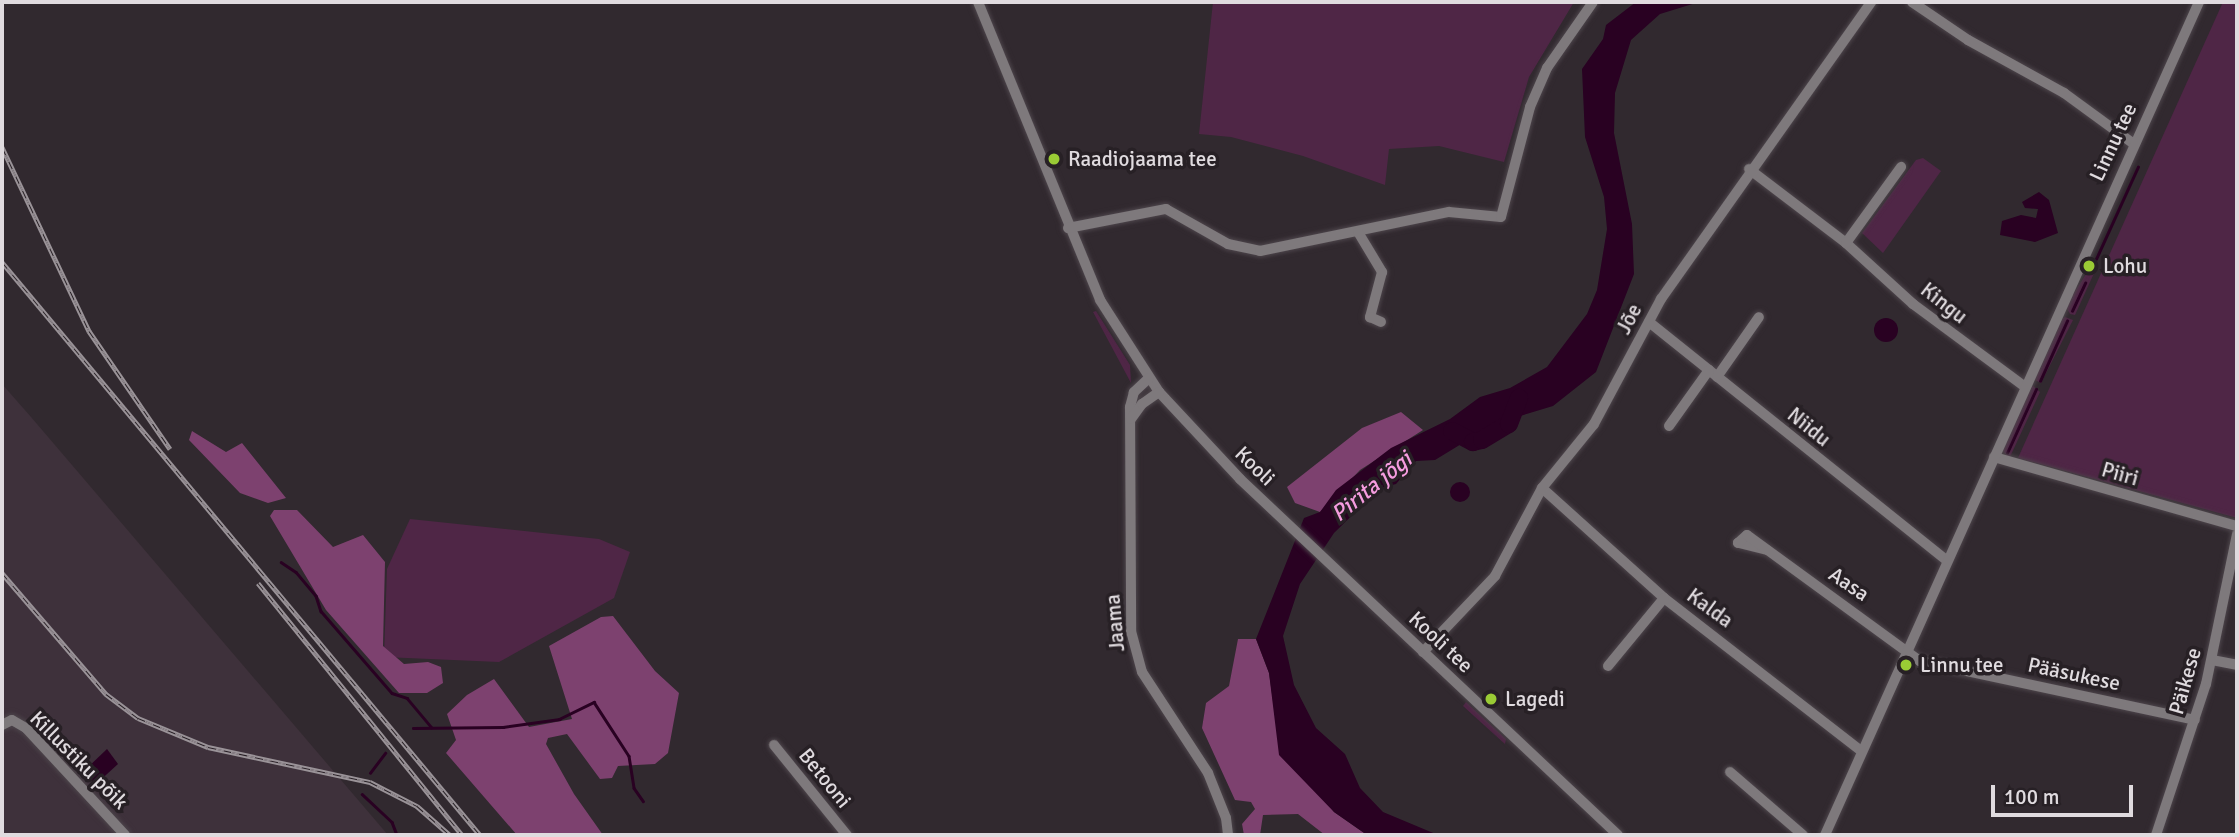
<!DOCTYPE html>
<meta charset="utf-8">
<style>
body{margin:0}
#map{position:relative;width:2239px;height:837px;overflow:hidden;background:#31292f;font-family:Signika,sans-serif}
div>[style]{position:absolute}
.built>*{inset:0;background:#3e313b}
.green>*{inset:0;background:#4f2646}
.forest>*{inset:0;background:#7d416f}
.water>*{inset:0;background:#290122}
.round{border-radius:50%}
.stream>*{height:2.5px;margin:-1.25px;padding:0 1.25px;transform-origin:1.25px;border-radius:1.25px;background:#290122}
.river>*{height:18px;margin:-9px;padding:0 9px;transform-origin:9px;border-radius:9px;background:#290122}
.roads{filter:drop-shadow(0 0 2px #4d454b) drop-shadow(0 0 2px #4d454b)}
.minor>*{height:10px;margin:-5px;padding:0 5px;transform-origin:5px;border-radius:5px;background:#7e797c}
.rail>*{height:5px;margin-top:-2.5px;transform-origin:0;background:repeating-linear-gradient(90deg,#272025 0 8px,#9a9398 0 16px);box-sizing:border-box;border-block:2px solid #9a9398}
.dots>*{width:19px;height:19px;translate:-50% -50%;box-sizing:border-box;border:4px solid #272025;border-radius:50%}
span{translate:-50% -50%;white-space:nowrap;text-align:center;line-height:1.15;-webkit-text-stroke:7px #272025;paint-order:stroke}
.street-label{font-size:21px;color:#e0dbdf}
.poi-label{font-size:21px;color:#e0dbdf}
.left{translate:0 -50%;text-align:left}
.water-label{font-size:23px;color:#f59cdf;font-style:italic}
.frame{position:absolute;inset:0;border:4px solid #e0dbdf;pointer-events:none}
.scale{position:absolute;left:1991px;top:785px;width:142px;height:32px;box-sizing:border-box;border:4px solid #e0dbdf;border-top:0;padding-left:9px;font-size:21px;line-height:24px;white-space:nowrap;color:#e0dbdf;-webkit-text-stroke:5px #272025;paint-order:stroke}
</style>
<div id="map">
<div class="built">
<i style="clip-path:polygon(2px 384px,31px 417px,388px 835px,2px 835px)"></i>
</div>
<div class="green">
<i style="clip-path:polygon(1213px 2px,1574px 2px,1529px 77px,1504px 162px,1439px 146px,1389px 149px,1385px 185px,1303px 156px,1231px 137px,1199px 134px)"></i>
<i style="clip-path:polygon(2223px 2px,2237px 2px,2237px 518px,2018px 458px)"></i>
<i style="clip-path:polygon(1923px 158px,1941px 171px,1883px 253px,1862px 233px,1916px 160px)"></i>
<i style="clip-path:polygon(2090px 268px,2095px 271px,2075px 315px,2070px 314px,2066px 307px,2070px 299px)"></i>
<i style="clip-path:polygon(1096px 311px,1130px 365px,1131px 383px,1093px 312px)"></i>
<i style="clip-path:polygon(2065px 317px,2073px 320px,2041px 383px,2033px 379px,2060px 320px)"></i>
<i style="clip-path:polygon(2031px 384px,2040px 392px,2009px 459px,2002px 450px)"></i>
<i style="clip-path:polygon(410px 519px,599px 539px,630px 552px,614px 598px,499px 662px,384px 657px,387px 569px)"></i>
<i style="clip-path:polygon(1466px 702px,1506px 739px,1505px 744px,1463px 706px)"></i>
</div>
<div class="forest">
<i style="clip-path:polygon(1401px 412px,1423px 430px,1360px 470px,1320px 512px,1295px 503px,1287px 487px,1362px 428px)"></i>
<i style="clip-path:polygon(192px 431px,226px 452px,242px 443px,286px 498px,268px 503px,240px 493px,189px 440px)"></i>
<i style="clip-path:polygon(274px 510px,297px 510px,333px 547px,363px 535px,385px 562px,383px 646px,404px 664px,428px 662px,441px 667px,443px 683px,427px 693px,399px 693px,326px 610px,270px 516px)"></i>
<i style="clip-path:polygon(613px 616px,655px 671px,679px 693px,668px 753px,655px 764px,618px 766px,612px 778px,600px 779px,567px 734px,548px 738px,546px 744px,574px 794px,603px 835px,517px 835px,446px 753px,456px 740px,447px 714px,467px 695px,494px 679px,529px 727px,572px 719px,549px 646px,601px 617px)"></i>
<i style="clip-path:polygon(1238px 639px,1256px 639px,1269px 673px,1277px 729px,1334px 812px,1367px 835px,1325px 835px,1298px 814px,1263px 815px,1260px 835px,1244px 835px,1242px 824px,1255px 809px,1251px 802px,1235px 800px,1202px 728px,1206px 703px,1229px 686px)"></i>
</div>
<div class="water">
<i style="clip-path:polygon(1636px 2px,1699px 2px,1660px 14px,1631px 40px,1615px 93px,1614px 133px,1632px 224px,1634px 274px,1596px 372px,1553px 406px,1494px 424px,1435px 460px,1416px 461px,1396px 484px,1380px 488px,1334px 533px,1300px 584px,1283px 636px,1294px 685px,1316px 728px,1345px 754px,1360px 788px,1383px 812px,1438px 835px,1367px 835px,1334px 812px,1279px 755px,1269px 673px,1256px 639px,1304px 518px,1320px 512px,1336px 490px,1391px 448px,1450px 419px,1480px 397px,1510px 388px,1547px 367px,1587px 314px,1597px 290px,1607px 229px,1604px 197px,1585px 137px,1582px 69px,1603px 39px,1606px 25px)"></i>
<i style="clip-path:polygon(2039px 192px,2049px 200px,2058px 233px,2035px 242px,2000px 235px,2002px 221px,2021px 215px,2036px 218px,2038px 209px,2025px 208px,2022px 202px)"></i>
<i class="round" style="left:1874px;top:318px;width:24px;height:24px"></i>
<i class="round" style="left:1450px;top:482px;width:20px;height:20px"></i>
<i style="clip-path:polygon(107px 749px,118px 764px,95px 785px,84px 771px)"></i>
</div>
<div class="stream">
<i style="left:2096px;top:259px;width:101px;rotate:-65.5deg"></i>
<i style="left:2072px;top:311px;width:31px;rotate:-65deg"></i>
<i style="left:2040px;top:381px;width:66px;rotate:-65.8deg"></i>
<i style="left:2007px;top:453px;width:70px;rotate:-65.6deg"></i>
<i style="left:281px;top:562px;width:18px;rotate:34deg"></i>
<i style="left:296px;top:572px;width:31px;rotate:50deg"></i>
<i style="left:316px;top:596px;width:16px;rotate:72deg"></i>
<i style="left:321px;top:611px;width:108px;rotate:49.1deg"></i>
<i style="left:392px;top:693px;width:16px;rotate:18deg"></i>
<i style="left:407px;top:698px;width:38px;rotate:50deg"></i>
<i style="left:413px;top:728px;width:90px;rotate:-0.6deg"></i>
<i style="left:503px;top:727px;width:57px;rotate:-8.1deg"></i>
<i style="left:559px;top:719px;width:39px;rotate:-26deg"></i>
<i style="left:594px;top:702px;width:64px;rotate:57.1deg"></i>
<i style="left:629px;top:756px;width:32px;rotate:81deg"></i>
<i style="left:634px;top:788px;width:16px;rotate:55deg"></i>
<i style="left:370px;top:773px;width:25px;rotate:-53deg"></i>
<i style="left:362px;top:794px;width:41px;rotate:43deg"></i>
<i style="left:392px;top:822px;width:14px;rotate:69deg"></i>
</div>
<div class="river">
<i style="left:1452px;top:431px;width:24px;rotate:28deg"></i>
<i style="left:1473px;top:442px;width:9px;rotate:-13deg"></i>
<i style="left:1482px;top:440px;width:31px;rotate:-31deg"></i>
<i style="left:1509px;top:424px;width:28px;rotate:-69deg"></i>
</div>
<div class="roads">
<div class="minor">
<i style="left:978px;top:2px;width:322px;rotate:67.7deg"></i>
<i style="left:1100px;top:300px;width:109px;rotate:57.3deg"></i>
<i style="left:1159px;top:392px;width:119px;rotate:47deg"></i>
<i style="left:1240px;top:479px;width:519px;rotate:43.28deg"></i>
<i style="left:1912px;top:2px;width:68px;rotate:34.2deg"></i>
<i style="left:1968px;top:40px;width:110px;rotate:28.9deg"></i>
<i style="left:2064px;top:93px;width:87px;rotate:36.1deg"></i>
<i style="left:1749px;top:169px;width:122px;rotate:37.3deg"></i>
<i style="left:1846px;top:243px;width:91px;rotate:42.3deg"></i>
<i style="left:1913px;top:304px;width:138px;rotate:36.5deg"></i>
<i style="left:1068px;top:228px;width:100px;rotate:-11deg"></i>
<i style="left:1166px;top:209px;width:71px;rotate:29.4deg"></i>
<i style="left:1228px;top:244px;width:33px;rotate:12deg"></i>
<i style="left:1260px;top:251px;width:193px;rotate:-11.7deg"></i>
<i style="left:1449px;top:212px;width:52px;rotate:5.5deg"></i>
<i style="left:1501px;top:217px;width:114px;rotate:-75.2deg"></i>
<i style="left:1530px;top:107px;width:43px;rotate:-66.4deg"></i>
<i style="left:1547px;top:68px;width:80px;rotate:-55.1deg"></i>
<i style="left:1358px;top:232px;width:47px;rotate:59deg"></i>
<i style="left:1382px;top:272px;width:47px;rotate:104.9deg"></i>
<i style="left:1370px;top:317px;width:12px;rotate:24deg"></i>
<i style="left:1846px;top:243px;width:94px;rotate:-54.1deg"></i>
<i style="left:1649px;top:322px;width:381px;rotate:38.7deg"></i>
<i style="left:1717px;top:377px;width:73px;rotate:-55deg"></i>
<i style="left:1149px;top:378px;width:21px;rotate:137deg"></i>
<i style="left:1134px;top:392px;width:16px;rotate:105deg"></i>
<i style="left:1130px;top:407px;width:224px;rotate:89.7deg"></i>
<i style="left:1131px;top:631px;width:42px;rotate:75deg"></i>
<i style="left:1142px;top:672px;width:121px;rotate:56.8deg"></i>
<i style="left:1208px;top:773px;width:48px;rotate:68.2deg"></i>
<i style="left:1226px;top:818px;width:17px;rotate:83deg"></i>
<i style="left:1131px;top:419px;width:19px;rotate:-54deg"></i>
<i style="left:1142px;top:404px;width:21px;rotate:-35deg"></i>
<i style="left:1669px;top:426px;width:69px;rotate:-54.5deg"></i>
<i style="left:1994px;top:457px;width:253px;rotate:15.9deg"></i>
<i style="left:1542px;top:488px;width:164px;rotate:42deg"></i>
<i style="left:1664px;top:598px;width:249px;rotate:37.8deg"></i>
<i style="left:1767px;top:550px;width:30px;rotate:-166deg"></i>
<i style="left:1738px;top:543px;width:12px;rotate:-42deg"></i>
<i style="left:1747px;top:535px;width:214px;rotate:36.1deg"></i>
<i style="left:1920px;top:661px;width:281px;rotate:12.1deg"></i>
<i style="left:1423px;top:652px;width:105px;rotate:-46.5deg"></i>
<i style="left:1495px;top:576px;width:100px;rotate:-61.9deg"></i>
<i style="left:1542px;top:488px;width:82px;rotate:-50.9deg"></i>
<i style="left:1594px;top:424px;width:142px;rotate:-61.8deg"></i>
<i style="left:1661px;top:299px;width:364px;rotate:-54.7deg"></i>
<i style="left:2212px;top:660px;width:25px;rotate:11deg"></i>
<i style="left:1608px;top:666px;width:88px;rotate:-50.5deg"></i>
<i style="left:2px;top:725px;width:11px;rotate:-27deg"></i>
<i style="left:12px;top:720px;width:16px;rotate:30deg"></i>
<i style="left:26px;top:728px;width:146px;rotate:47.2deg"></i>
<i style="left:774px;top:745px;width:116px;rotate:51deg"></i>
<i style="left:1730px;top:772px;width:96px;rotate:40.8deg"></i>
<i style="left:1825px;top:835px;width:913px;rotate:-65.82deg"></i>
<i style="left:2156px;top:835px;width:159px;rotate:-71.7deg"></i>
<i style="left:2206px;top:684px;width:153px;rotate:-78.3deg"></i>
</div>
</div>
<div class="rail">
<i style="left:2px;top:147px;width:204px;rotate:64.7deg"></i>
<i style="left:89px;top:331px;width:143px;rotate:55.5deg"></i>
<i style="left:2px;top:262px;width:746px;rotate:50.16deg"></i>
<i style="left:2px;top:573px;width:160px;rotate:49.3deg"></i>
<i style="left:106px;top:694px;width:40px;rotate:37deg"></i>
<i style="left:138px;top:718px;width:76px;rotate:22.5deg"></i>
<i style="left:208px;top:747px;width:166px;rotate:12.2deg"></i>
<i style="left:370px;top:782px;width:53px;rotate:27.1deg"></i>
<i style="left:417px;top:806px;width:44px;rotate:41.3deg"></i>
<i style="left:258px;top:583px;width:324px;rotate:51deg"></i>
</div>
<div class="dots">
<i style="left:1054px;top:159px;background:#9acb35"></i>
<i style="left:2089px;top:266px;background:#9acb35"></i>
<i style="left:1906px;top:665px;background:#9acb35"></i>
<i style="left:1491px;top:699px;background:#9acb35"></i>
</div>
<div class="street-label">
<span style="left:2113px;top:142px;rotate:-65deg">Linnu tee</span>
<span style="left:1944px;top:303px;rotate:38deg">Kingu</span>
<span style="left:1629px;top:319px;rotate:-63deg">Jõe</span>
<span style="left:1809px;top:427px;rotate:39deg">Niidu</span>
<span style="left:1255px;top:466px;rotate:44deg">Kooli</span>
<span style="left:2120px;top:474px;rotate:16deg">Piiri</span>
<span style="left:1849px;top:584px;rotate:34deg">Aasa</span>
<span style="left:1710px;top:608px;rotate:36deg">Kalda</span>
<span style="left:1115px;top:623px;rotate:-95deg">Jaama</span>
<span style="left:1441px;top:642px;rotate:43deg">Kooli tee</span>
<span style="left:2074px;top:674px;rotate:12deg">Pääsukese</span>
<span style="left:2185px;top:681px;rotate:-74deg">Päikese</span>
<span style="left:79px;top:760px;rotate:45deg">Killustiku põik</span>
<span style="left:825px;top:778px;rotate:51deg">Betooni</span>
</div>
<div class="poi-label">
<span class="left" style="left:1068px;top:159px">Raadiojaama tee</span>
<span class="left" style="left:2103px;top:266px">Lohu</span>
<span class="left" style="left:1920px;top:665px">Linnu tee</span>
<span class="left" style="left:1505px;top:699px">Lagedi</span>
</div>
<div class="water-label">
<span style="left:1372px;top:487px;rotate:-39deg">Pirita jõgi</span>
</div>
<div class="frame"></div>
<div class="scale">100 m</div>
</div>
